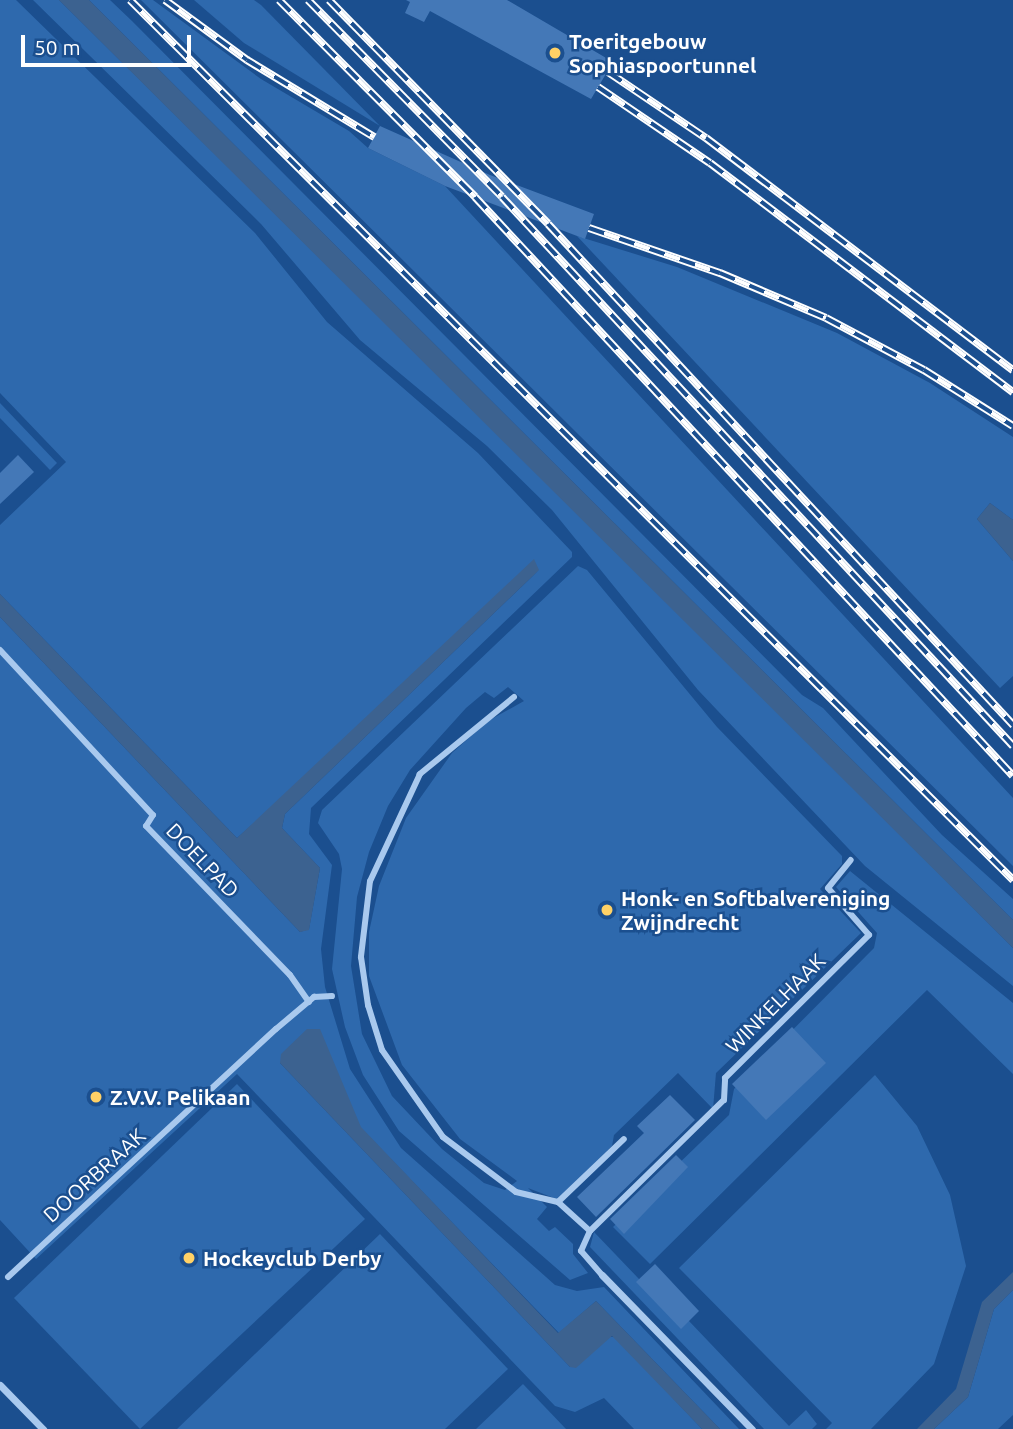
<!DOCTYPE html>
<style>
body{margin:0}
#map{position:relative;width:1013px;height:1429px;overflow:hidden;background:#1b4f8f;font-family:Ubuntu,sans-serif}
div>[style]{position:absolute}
.green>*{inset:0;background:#2e69ad}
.water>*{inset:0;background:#3c6290}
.building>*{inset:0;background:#4478b7}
.pedestrian>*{height:6px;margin:-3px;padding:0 3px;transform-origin:3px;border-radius:3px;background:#a9c9ee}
.minor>*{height:7px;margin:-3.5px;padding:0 3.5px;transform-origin:3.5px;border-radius:3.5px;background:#a9c9ee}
.rail>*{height:8px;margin-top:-4px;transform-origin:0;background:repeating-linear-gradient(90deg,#1b4f8f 0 16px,#fff 0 32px);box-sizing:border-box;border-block:2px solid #fff}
.dots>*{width:19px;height:19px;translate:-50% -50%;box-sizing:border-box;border:4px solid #1b4f8f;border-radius:50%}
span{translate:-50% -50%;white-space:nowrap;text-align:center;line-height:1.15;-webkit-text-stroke:5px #1b4f8f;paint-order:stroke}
.poi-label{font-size:21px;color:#fff;font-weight:700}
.left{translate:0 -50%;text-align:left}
.street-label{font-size:21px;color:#fff}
.scale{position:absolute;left:21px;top:35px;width:170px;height:32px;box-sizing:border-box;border:4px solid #fff;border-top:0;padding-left:9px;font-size:21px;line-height:24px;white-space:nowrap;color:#fff;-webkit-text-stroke:5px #1b4f8f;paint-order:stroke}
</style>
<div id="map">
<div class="green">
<i style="clip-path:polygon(0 0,16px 0,255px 233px,327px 322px,478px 453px,572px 552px,572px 557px,311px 808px,309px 834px,332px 865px,321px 949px,325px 987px,350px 1069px,401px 1148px,555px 1285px,577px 1291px,604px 1287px,739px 1429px,720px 1429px,596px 1301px,559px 1333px,360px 1127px,319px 1029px,280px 1063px,570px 1367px,576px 1367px,608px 1337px,615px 1337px,702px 1429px,634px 1429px,604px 1398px,575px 1412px,555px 1406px,237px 1074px,36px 1259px,0 1220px,0 617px,300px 932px,309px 929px,320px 868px,282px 828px,285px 814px,539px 570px,237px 838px,0 594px,0 525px,66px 462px,0 393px)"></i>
<i style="clip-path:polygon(33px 0,59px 0,788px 722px,1013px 948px,1013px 986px,865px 866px,698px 690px,552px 510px,487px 446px,360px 340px,261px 224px)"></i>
<i style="clip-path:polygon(89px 0,110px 0,132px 21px,802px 695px,823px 708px,942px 835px,1013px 899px,1013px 920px)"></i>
<i style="clip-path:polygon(141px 0,153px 0,261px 79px,349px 131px,368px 148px,445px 186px,1013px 798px,1013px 866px)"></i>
<i style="clip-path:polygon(194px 0,254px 0,261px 5px,380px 126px,244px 43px)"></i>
<i style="clip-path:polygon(577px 236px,677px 267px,837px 333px,930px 383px,1013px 437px,1013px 520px,990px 503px,977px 519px,1013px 561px,1013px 676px,1000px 688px)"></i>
<i style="clip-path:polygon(0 403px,57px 463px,50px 470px,0 418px)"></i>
<i style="clip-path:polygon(evenodd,578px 566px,587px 570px,717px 727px,842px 856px,842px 864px,820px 889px,861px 933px,716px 1073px,713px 1109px,678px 1073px,614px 1135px,612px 1146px,559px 1200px,528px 1188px,547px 1207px,537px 1219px,549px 1231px,555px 1227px,573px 1244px,573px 1254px,588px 1273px,570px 1280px,399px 1131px,363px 1075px,345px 1027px,332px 969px,342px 869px,339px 854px,318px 823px,322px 810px,578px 566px,508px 687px,524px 701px,488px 721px,452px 753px,406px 818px,379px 886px,369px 932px,369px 976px,402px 1065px,460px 1139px,517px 1181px,505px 1190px,484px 1183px,442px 1149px,392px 1096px,362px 1034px,351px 966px,357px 897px,369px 852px,388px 806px,410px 770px,466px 708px,485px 692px,494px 698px,508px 687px)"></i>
<i style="clip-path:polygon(850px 871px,1013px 1003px,1013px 1074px,927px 990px,650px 1264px,613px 1227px,729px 1115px,734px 1089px,874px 948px,877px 933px,836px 887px)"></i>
<i style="clip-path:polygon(875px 1075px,917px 1126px,950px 1195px,966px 1266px,934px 1364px,871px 1429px,826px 1429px,832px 1423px,679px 1268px)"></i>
<i style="clip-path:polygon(237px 1084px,365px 1219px,140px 1429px,14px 1298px)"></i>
<i style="clip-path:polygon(594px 1232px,639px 1279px,689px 1321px,789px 1426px,806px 1410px,817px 1424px,812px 1429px,764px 1429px,590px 1247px)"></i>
<i style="clip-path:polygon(380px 1234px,508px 1369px,445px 1429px,177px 1429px)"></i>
<i style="clip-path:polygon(1013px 1290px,1013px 1415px,998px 1429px,934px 1429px,968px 1397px,994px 1309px)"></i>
<i style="clip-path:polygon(523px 1384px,566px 1429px,476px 1429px)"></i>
</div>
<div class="water">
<i style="clip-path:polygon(59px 0,89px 0,1013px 920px,1013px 948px)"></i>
<i style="clip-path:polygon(990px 503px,1013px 520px,1013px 561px,977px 519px)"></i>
<i style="clip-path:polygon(534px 559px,539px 570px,285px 814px,282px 828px,320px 868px,309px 930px,300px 932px,0 617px,0 594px,237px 838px)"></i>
<i style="clip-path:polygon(307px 1029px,320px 1029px,361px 1127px,558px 1333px,596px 1301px,720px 1429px,702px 1429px,612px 1336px,576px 1368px,570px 1367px,280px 1063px,281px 1054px)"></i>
<i style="clip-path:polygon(1013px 1272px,1013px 1290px,994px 1309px,968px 1397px,934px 1429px,917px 1429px,956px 1389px,982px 1302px)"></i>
</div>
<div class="building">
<i style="clip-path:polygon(406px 0,507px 0,613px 62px,591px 99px,430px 11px,424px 22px,405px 13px,410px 2px)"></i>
<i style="clip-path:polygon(380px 126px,490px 175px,594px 214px,585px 239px,445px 186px,368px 148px)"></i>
<i style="clip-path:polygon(18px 455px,34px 472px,0 504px,0 473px)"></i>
<i style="clip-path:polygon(792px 1027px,826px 1063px,766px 1120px,732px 1084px)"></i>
<i style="clip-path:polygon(670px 1095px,695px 1120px,596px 1217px,577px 1197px,644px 1133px,637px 1126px)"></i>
<i style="clip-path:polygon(676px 1155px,688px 1167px,624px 1234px,610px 1219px)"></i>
<i style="clip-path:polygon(655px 1264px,699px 1311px,681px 1329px,636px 1282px)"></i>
</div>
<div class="pedestrian">
<i style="left:0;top:650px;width:225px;rotate:47.2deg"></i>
<i style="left:153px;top:815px;width:13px;rotate:122deg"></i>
<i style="left:146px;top:826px;width:207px;rotate:46deg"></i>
<i style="left:290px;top:975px;width:33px;rotate:55deg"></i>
<i style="left:514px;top:697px;width:122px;rotate:140.7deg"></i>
<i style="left:420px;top:774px;width:118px;rotate:115deg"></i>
<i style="left:370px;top:881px;width:77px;rotate:96.8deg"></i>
<i style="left:361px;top:957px;width:49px;rotate:81.7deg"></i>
<i style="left:368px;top:1005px;width:47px;rotate:72.7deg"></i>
<i style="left:382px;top:1050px;width:106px;rotate:55deg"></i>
<i style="left:443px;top:1137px;width:91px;rotate:37deg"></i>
<i style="left:516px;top:1192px;width:43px;rotate:13.4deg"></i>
<i style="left:558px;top:1202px;width:43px;rotate:42.2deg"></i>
<i style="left:558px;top:1202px;width:91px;rotate:-43.7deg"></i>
<i style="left:602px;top:1275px;width:32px;rotate:-131deg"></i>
<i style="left:581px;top:1251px;width:22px;rotate:-66deg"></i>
<i style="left:590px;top:1231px;width:187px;rotate:-44.4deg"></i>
<i style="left:724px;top:1100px;width:22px;rotate:-87deg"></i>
<i style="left:725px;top:1078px;width:203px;rotate:-44.8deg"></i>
<i style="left:869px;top:935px;width:62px;rotate:-131.1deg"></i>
<i style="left:828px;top:888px;width:36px;rotate:-51deg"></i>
<i style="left:8px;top:1277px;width:365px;rotate:-42.8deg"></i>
<i style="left:276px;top:1029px;width:50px;rotate:-40.1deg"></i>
<i style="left:314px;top:997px;width:18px;rotate:-3deg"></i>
</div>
<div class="minor">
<i style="left:602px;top:1275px;width:215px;rotate:45.8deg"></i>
<i style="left:0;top:1385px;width:62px;rotate:45.7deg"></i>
</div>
<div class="rail">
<i style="left:130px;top:0;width:1247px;rotate:44.9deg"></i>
<i style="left:165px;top:0;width:102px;rotate:36.2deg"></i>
<i style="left:247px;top:60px;width:149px;rotate:31.2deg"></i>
<i style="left:279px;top:0;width:278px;rotate:45.1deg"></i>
<i style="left:475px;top:197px;width:790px;rotate:47.1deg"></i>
<i style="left:308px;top:0;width:276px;rotate:45.4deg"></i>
<i style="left:502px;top:197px;width:750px;rotate:47.05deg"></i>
<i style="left:329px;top:0;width:313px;rotate:45.6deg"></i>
<i style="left:548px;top:224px;width:684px;rotate:47.13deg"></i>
<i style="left:608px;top:72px;width:118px;rotate:34deg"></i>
<i style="left:706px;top:138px;width:385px;rotate:37.1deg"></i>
<i style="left:598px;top:87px;width:135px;rotate:34.2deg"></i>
<i style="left:710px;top:163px;width:380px;rotate:37.1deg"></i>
<i style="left:589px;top:228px;width:139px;rotate:19deg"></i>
<i style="left:720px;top:273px;width:115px;rotate:23deg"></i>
<i style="left:826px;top:318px;width:111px;rotate:28deg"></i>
<i style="left:924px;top:370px;width:105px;rotate:32.2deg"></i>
</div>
<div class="dots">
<i style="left:555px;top:53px;background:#ffd166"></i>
<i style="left:607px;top:910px;background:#ffd166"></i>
<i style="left:96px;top:1097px;background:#ffd166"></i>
<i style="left:189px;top:1258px;background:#ffd166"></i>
</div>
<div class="poi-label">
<span class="left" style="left:569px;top:53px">Toeritgebouw<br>Sophiaspoortunnel</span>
<span class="left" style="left:621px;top:910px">Honk- en Softbalvereniging<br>Zwijndrecht</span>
<span class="left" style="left:110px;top:1097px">Z.V.V. Pelikaan</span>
<span class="left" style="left:203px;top:1258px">Hockeyclub Derby</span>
</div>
<div class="street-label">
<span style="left:203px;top:860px;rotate:46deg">DOELPAD</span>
<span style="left:775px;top:1003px;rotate:-45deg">WINKELHAAK</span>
<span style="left:94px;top:1175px;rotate:-42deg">DOORBRAAK</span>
</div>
<div class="scale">50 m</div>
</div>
